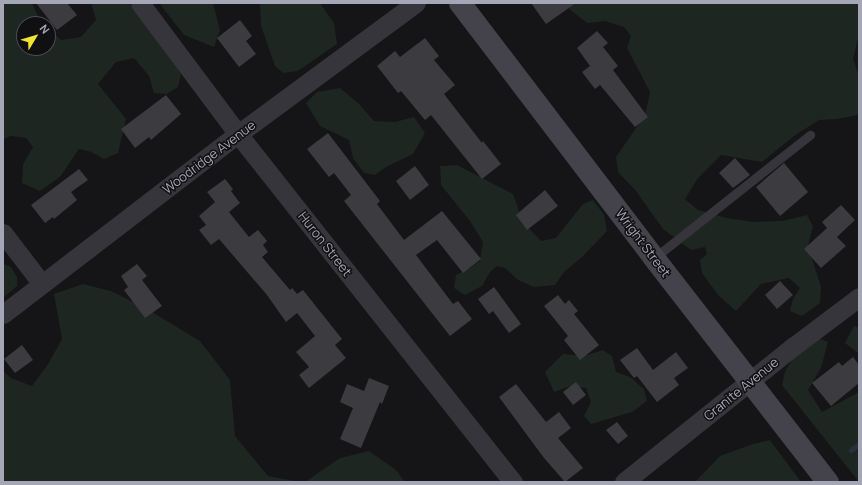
<!DOCTYPE html>
<style>
body{margin:0}
#map{position:relative;width:862px;height:485px;overflow:hidden;background:#151416;font-family:Manrope,sans-serif}
div>[style]{position:absolute}
.green>*{inset:0;background:#1e2621}
.stream>*{height:5px;margin:-2.5px;padding:0 2.5px;transform-origin:2.5px;border-radius:2.5px;background:#2b2f3a}
.building>*{inset:0;background:#3c3b40}
.service>*{height:9px;margin:-4.5px;padding:0 4.5px;transform-origin:4.5px;border-radius:4.5px;background:#36353b}
.minor>*{height:19px;margin:-9.5px;padding:0 9.5px;transform-origin:9.5px;border-radius:9.5px;background:#36353b}
.secondary>*{height:22px;margin:-11px;padding:0 11px;transform-origin:11px;border-radius:11px;background:#44434b}
span{translate:-50% -50%;white-space:nowrap;text-align:center;line-height:1.15;-webkit-text-stroke:3px #100f11;paint-order:stroke}
.street-label{font-size:13px;color:#a6a7b6}
.frame{position:absolute;inset:0;border:4px solid #a6a7b6;pointer-events:none}
.north{position:absolute;left:16px;top:16px;width:40px;height:40px;box-sizing:border-box;background:#100f11;border:1px solid #4c4c53;border-radius:50%;rotate:52deg;font-size:11px;font-weight:700;line-height:16px;text-align:center;color:#a6a7b6}
.north::after{content:'';display:block;margin:auto;width:14px;height:18px;background:#efe333;clip-path:polygon(50% 0,100% 100%,50% 72%,0 100%)}
</style>
<div id="map">
<div class="green">
<i style="clip-path:polygon(3px 3px,32px 3px,40px 21px,43px 24px,24px 24px,24px 48px,48px 48px,48px 28px,61px 40px,81px 37px,96px 20px,91px 3px,129px 3px,149px 28px,181px 74px,178px 87px,167px 94px,154px 93px,149px 76px,134px 58px,116px 62px,98px 84px,126px 119px,118px 153px,104px 159px,91px 152px,79px 149px,60px 177px,40px 191px,22px 183px,23px 164px,33px 147px,26px 138px,10px 136px,3px 140px)"></i>
<i style="clip-path:polygon(159px 3px,213px 3px,220px 30px,214px 47px,184px 35px)"></i>
<i style="clip-path:polygon(260px 3px,320px 3px,334px 23px,337px 44px,298px 71px,283px 73px,275px 66px,261px 26px)"></i>
<i style="clip-path:polygon(567px 3px,859px 3px,859px 35px,853px 59px,859px 76px,859px 111px,857px 115px,837px 119px,819px 120px,794px 136px,762px 162px,721px 155px,698px 178px,685px 199px,698px 210px,727px 218px,753px 222px,782px 221px,807px 215px,813px 226px,808px 246px,821px 287px,820px 303px,802px 316px,790px 311px,793px 299px,800px 288px,789px 278px,761px 284px,736px 311px,719px 296px,702px 273px,700px 260px,707px 254px,705px 247px,691px 250px,663px 229px,636px 191px,618px 172px,616px 157px,645px 115px,650px 92px,627px 48px,631px 36px,624px 27px,605px 21px,587px 23px,568px 8px)"></i>
<i style="clip-path:polygon(340px 88px,359px 104px,374px 121px,395px 122px,414px 117px,425px 133px,413px 154px,386px 167px,375px 175px,364px 173px,353px 158px,349px 140px,320px 126px,306px 103px,317px 92px)"></i>
<i style="clip-path:polygon(457px 165px,513px 194px,523px 222px,541px 241px,556px 238px,583px 204px,593px 200px,604px 215px,607px 231px,582px 257px,564px 272px,555px 285px,534px 287px,518px 280px,505px 268px,497px 266px,490px 272px,482px 286px,465px 295px,454px 288px,456px 275px,470px 268px,480px 261px,483px 242px,470px 221px,441px 185px,440px 166px)"></i>
<i style="clip-path:polygon(4px 264px,11px 267px,17px 277px,17px 286px,3px 298px)"></i>
<i style="clip-path:polygon(83px 284px,111px 291px,147px 309px,200px 341px,230px 380px,235px 436px,268px 476px,300px 482px,3px 482px,3px 371px,11px 378px,32px 386px,48px 364px,62px 339px,54px 294px)"></i>
<i style="clip-path:polygon(854px 326px,859px 328px,859px 354px,845px 343px)"></i>
<i style="clip-path:polygon(818px 338px,828px 342px,821px 368px,808px 390px,822px 412px,859px 392px,859px 482px,782px 385px,785px 371px,796px 354px)"></i>
<i style="clip-path:polygon(603px 350px,612px 356px,616px 372px,630px 377px,644px 389px,647px 401px,632px 412px,591px 424px,584px 416px,591px 402px,586px 388px,571px 386px,554px 392px,545px 372px,563px 354px,584px 356px)"></i>
<i style="clip-path:polygon(770px 440px,801px 482px,695px 482px,720px 456px,753px 444px)"></i>
<i style="clip-path:polygon(369px 451px,396px 470px,405px 482px,305px 482px,340px 458px)"></i>
</div>
<div class="stream">
<i style="left:851px;top:450px;width:10px;rotate:-37deg"></i>
</div>
<div class="building">
<i style="clip-path:polygon(36px 3px,67px 3px,77px 15px,57px 30px)"></i>
<i style="clip-path:polygon(531px 3px,576px 3px,546px 24px)"></i>
<i style="clip-path:polygon(240px 20px,252px 36px,246px 41px,256px 54px,239px 67px,217px 38px)"></i>
<i style="clip-path:polygon(597px 31px,608px 43px,603px 47px,618px 66px,613px 70px,648px 117px,635px 127px,600px 85px,595px 89px,582px 72px,590px 66px,577px 48px)"></i>
<i style="clip-path:polygon(425px 38px,439px 56px,434px 60px,455px 85px,444px 94px,482px 143px,483px 141px,501px 164px,482px 179px,431px 115px,425px 120px,401px 91px,398px 93px,377px 66px,395px 51px,400px 57px)"></i>
<i style="clip-path:polygon(166px 95px,181px 114px,151px 140px,149px 137px,135px 148px,121px 129px)"></i>
<i style="clip-path:polygon(328px 133px,380px 201px,377px 204px,404px 240px,442px 211px,481px 259px,463px 273px,437px 240px,416px 255px,453px 304px,458px 301px,472px 319px,450px 336px,344px 201px,351px 195px,334px 173px,329px 177px,307px 149px)"></i>
<i style="clip-path:polygon(735px 158px,750px 175px,733px 188px,719px 173px)"></i>
<i style="clip-path:polygon(784px 163px,808px 192px,780px 216px,756px 187px)"></i>
<i style="clip-path:polygon(415px 166px,429px 185px,410px 200px,396px 181px)"></i>
<i style="clip-path:polygon(79px 169px,88px 180px,71px 192px,77px 200px,54px 219px,53px 217px,45px 223px,31px 205px)"></i>
<i style="clip-path:polygon(225px 179px,233px 189px,231px 191px,240px 203px,229px 212px,249px 237px,258px 230px,267px 241px,263px 245px,268px 252px,262px 257px,290px 290px,292px 288px,297px 294px,303px 290px,342px 339px,335px 345px,346px 358px,309px 388px,299px 375px,309px 367px,296px 352px,315px 336px,297px 313px,286px 322px,267px 295px,219px 239px,211px 245px,199px 230px,206px 225px,199px 216px,215px 202px,207px 192px)"></i>
<i style="clip-path:polygon(545px 190px,558px 206px,527px 230px,516px 215px)"></i>
<i style="clip-path:polygon(841px 205px,855px 220px,837px 237px,846px 246px,821px 268px,804px 249px,827px 228px,822px 222px)"></i>
<i style="clip-path:polygon(137px 264px,147px 276px,142px 280px,162px 306px,145px 318px,124px 290px,128px 287px,121px 276px)"></i>
<i style="clip-path:polygon(780px 281px,793px 295px,777px 309px,765px 295px)"></i>
<i style="clip-path:polygon(494px 287px,521px 324px,509px 333px,493px 311px,489px 314px,478px 299px)"></i>
<i style="clip-path:polygon(558px 295px,565px 304px,569px 300px,578px 311px,574px 314px,599px 345px,580px 360px,564px 340px,568px 336px,544px 306px)"></i>
<i style="clip-path:polygon(22px 345px,33px 360px,15px 373px,4px 359px)"></i>
<i style="clip-path:polygon(637px 348px,653px 370px,676px 352px,688px 368px,674px 378px,679px 385px,657px 402px,637px 376px,634px 378px,620px 360px)"></i>
<i style="clip-path:polygon(853px 357px,859px 365px,859px 383px,831px 406px,812px 383px,839px 362px,842px 366px)"></i>
<i style="clip-path:polygon(369px 378px,389px 386px,382px 404px,380px 402px,361px 448px,340px 439px,353px 408px,340px 402px,347px 384px,364px 391px)"></i>
<i style="clip-path:polygon(576px 382px,586px 395px,573px 405px,563px 392px)"></i>
<i style="clip-path:polygon(516px 384px,546px 422px,559px 412px,571px 428px,558px 438px,583px 468px,565px 482px,544px 458px,499px 397px)"></i>
<i style="clip-path:polygon(617px 422px,628px 436px,618px 444px,606px 430px)"></i>
</div>
<div class="service">
<i style="left:654px;top:258px;width:199px;rotate:-38.3deg"></i>
</div>
<div class="minor">
<i style="left:140px;top:3px;width:164px;rotate:53.2deg"></i>
<i style="left:238px;top:134px;width:444px;rotate:51.7deg"></i>
<i style="left:3px;top:233px;width:64px;rotate:52.6deg"></i>
<i style="left:3px;top:314px;width:296px;rotate:-37.5deg"></i>
<i style="left:238px;top:134px;width:221px;rotate:-36.4deg"></i>
<i style="left:624px;top:482px;width:218px;rotate:-38.7deg"></i>
<i style="left:794px;top:346px;width:81px;rotate:-37deg"></i>
</div>
<div class="secondary">
<i style="left:460px;top:3px;width:320px;rotate:52.7deg"></i>
<i style="left:654px;top:258px;width:284px;rotate:52.2deg"></i>
</div>
<div class="street-label">
<span style="left:209px;top:157px;rotate:-37deg">Woodridge Avenue</span>
<span style="left:643px;top:243px;rotate:53deg">Wright Street</span>
<span style="left:325px;top:244px;rotate:52deg">Huron Street</span>
<span style="left:741px;top:389px;rotate:-39deg">Granite Avenue</span>
</div>
<div class="frame"></div>
<div class="north">N</div>
</div>
